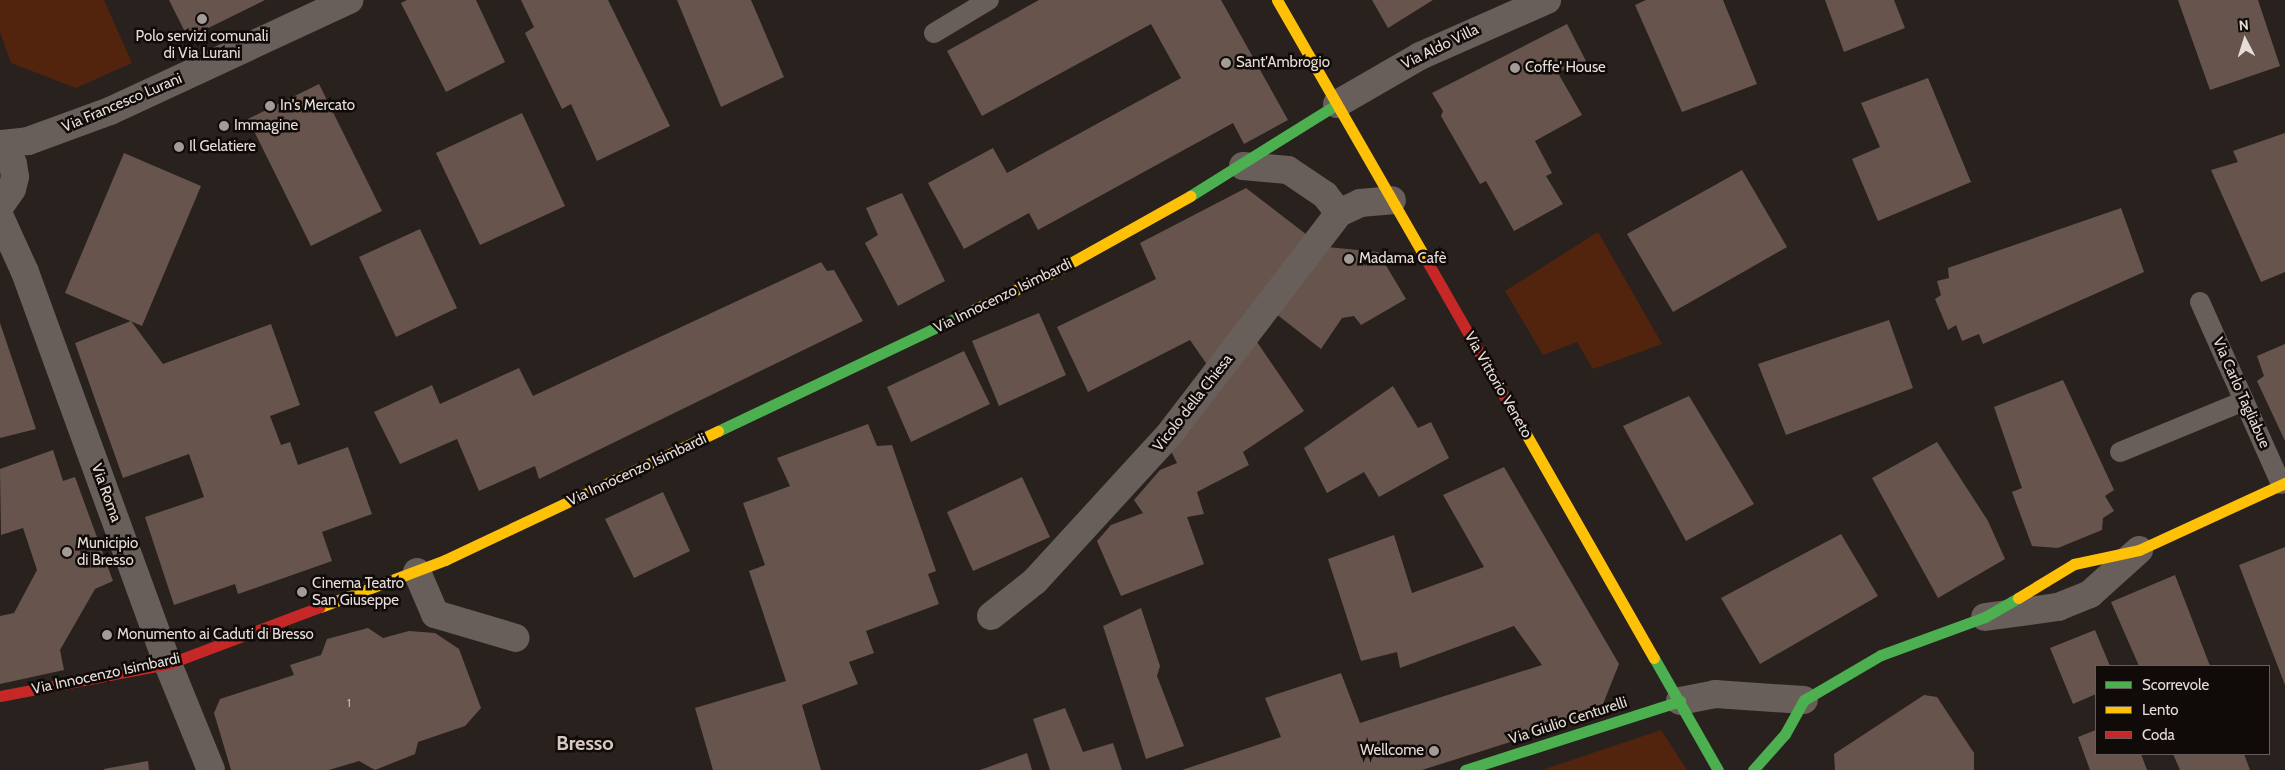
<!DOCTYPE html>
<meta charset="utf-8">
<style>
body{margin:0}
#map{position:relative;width:2285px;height:770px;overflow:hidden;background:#28211e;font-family:Cabin,sans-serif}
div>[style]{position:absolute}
.green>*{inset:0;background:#52240e}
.building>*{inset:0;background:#67554d}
.lane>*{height:20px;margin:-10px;padding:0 10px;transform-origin:10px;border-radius:10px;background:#695f5a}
.street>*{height:28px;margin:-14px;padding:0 14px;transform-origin:14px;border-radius:14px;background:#695f5a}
.fast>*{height:11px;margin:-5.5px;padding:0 5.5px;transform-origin:5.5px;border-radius:5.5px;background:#4caf50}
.slow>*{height:11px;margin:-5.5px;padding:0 5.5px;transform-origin:5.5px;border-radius:5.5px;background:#ffc107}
.jam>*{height:11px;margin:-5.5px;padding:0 5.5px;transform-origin:5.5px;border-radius:5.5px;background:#c62828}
.dots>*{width:14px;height:14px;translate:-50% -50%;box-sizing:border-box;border:2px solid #100a08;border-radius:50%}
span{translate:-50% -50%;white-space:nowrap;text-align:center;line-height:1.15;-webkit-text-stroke:5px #100a08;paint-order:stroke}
.number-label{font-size:12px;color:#c6bbb6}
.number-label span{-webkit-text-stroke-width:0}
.poi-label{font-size:15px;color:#e5ddd9}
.left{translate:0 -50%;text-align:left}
.right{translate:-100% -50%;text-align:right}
.street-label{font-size:15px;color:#e5ddd9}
.district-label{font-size:20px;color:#d8c8c1;font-weight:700}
.legend{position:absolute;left:2095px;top:665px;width:175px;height:90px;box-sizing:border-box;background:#100a08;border:1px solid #655e5c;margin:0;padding:6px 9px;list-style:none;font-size:15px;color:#e5ddd9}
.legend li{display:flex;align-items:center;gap:10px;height:25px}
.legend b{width:25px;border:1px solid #655e5c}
.north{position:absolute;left:2220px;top:15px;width:50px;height:50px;-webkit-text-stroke:4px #100a08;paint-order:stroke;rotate:355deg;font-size:14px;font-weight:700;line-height:20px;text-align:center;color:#e5ddd9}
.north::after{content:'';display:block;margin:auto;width:18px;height:22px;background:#e5ddd9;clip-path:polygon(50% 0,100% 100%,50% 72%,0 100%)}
</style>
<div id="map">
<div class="green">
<i style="clip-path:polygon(0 0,104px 0,132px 63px,76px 88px,11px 63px,0 32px)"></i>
<i style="clip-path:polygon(1598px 232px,1662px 344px,1593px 369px,1577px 342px,1543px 355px,1505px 291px)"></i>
<i style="clip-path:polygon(1661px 730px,1687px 770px,1542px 770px)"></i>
</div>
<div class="building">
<i style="clip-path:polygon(169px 0,265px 0,188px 38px)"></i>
<i style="clip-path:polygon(407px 0,476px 0,505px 62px,446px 92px,401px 3px)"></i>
<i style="clip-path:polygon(521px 0,608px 0,670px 126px,597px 161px,571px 104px,562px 109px,525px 33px,534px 27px)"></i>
<i style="clip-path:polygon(677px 0,751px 0,784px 77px,721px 107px)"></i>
<i style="clip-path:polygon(1039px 0,1221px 0,1288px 120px,1244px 144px,1233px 123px,1038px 230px,1029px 213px,964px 249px,928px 183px,993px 148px,1007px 173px,1181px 78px,1151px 24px,982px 116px,947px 51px)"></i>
<i style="clip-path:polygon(1372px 0,1433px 0,1388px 28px)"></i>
<i style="clip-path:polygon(1646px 0,1723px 0,1757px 84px,1682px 112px,1635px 5px)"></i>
<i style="clip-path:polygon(1825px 0,1894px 0,1905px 28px,1844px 52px)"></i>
<i style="clip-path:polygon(2178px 0,2258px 0,2280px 66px,2210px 90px)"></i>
<i style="clip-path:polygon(1567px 24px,1588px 65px,1578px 72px,1572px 64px,1558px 73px,1582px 115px,1535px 141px,1552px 173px,1546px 176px,1563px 204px,1514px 231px,1486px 181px,1480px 184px,1441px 116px,1443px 111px,1432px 93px)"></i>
<i style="clip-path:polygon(1928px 78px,1971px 182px,1878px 221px,1852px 159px,1880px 147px,1861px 103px)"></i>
<i style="clip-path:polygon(319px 84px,382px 211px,311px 246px,248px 119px)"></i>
<i style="clip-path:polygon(522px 113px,565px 206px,480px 245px,436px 153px)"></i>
<i style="clip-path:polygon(2285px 133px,2285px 272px,2261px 282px,2211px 170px,2238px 162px,2233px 151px)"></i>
<i style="clip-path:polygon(124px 153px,201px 186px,142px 326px,65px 293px)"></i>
<i style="clip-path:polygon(1742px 170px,1787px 247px,1673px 312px,1627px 234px)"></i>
<i style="clip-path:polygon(1246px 188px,1311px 238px,1210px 369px,1190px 340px,1088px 392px,1057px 327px,1156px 279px,1140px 243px)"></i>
<i style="clip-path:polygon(902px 193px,945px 281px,898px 306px,865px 243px,878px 235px,866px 208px)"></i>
<i style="clip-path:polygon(2121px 208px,2144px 272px,1983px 344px,1979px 334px,1962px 341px,1956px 325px,1948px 330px,1935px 299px,1941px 295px,1937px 281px,1949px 278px,1948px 268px)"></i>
<i style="clip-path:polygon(420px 229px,457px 308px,396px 337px,359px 257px)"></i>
<i style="clip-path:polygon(1327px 247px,1378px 252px,1406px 299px,1361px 325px,1354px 316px,1342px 318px,1321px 349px,1275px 313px)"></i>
<i style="clip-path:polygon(821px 262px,827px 271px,834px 270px,863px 321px,539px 479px,535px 466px,479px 491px,457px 439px,400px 464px,374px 412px,432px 385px,440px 404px,519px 368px,533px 396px)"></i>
<i style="clip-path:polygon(1039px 313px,1066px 375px,999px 406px,972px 341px)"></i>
<i style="clip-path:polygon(1889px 320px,1913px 388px,1786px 435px,1758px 364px)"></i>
<i style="clip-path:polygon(131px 321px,163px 364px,271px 324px,300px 405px,270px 416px,281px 445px,290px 442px,298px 465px,348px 447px,372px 514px,322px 532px,332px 561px,238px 594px,235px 584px,174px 605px,145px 517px,204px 497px,189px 454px,123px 478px,75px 343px)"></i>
<i style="clip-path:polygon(0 323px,36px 429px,0 438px)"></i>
<i style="clip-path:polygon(1257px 342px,1304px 411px,1243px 452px,1249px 465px,1197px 492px,1204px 514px,1187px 517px,1204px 564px,1121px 596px,1097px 541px,1111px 525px,1143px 513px,1134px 500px,1160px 470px,1177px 463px,1168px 445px)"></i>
<i style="clip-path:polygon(2285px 344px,2285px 441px,2257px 381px,2264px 376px,2257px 356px)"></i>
<i style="clip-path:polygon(964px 351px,990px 404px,911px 442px,887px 387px)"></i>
<i style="clip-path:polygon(2063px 380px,2114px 490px,2105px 496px,2114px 511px,2103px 518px,2102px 530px,2058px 548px,2032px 546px,2012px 492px,2022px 488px,1994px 407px)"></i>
<i style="clip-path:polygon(1393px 386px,1418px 428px,1431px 422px,1449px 458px,1379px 497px,1364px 472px,1327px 493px,1304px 448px)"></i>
<i style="clip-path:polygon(1689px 396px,1754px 504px,1686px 541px,1623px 426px)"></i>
<i style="clip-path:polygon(868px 424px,877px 446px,892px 445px,936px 571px,928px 574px,939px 604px,866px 631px,874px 653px,849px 662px,858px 684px,802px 705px,821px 770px,713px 770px,695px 708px,786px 681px,749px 571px,765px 565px,743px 503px,790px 486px,777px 458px)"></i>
<i style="clip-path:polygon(1937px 442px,1988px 521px,2005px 559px,1938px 598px,1872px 478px)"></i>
<i style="clip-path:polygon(53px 450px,63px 481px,75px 477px,113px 581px,95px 589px,60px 650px,64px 670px,0 684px,0 616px,14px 613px,37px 570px,23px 528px,1px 535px,0 469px)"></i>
<i style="clip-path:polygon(1504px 467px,1619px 664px,1599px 714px,1422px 770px,1182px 770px,1281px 737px,1265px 698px,1341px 673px,1360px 723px,1542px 665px,1514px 626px,1400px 668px,1397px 652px,1361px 661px,1328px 559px,1394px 535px,1412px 593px,1484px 567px,1443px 495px)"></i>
<i style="clip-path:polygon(1022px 477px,1050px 537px,973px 571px,947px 512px)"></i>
<i style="clip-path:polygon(663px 492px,690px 551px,634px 578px,605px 519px)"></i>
<i style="clip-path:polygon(1841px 534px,1878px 596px,1760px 664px,1721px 598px)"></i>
<i style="clip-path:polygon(2285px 547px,2285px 685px,2239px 565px)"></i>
<i style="clip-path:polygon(2175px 575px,2210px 666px,2139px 666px,2111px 602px)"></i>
<i style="clip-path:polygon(1141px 608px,1160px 666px,1157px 676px,1184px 746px,1146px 759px,1103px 626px)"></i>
<i style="clip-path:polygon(368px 628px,383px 638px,409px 631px,435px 633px,459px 649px,481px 708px,465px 726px,418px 742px,415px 754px,375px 770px,359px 761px,329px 770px,231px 770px,214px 713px,220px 699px,294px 675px,290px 665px,321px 655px,327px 639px)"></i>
<i style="clip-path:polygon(2095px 630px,2110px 666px,2096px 666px,2096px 694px,2073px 704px,2050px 648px)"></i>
<i style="clip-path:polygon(1924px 695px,1937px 697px,1974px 753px,1974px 770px,1835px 770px,1834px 754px)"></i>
<i style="clip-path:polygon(1065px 708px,1083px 752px,1113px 743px,1122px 770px,1050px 770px,1033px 719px)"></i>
<i style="clip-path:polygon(2096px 730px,2096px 754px,2141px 754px,2147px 770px,2090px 770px,2078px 737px)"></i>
<i style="clip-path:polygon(1027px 753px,1032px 770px,980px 770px)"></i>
<i style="clip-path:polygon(2173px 754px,2244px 754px,2250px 770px,2180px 770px)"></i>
<i style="clip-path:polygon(148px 761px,149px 770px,104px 770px,104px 769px)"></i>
</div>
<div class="lane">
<i style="left:934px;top:33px;width:64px;rotate:-31deg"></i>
<i style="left:2200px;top:302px;width:199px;rotate:66deg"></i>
<i style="left:2120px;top:452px;width:134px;rotate:-22.4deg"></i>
</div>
<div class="street">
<i style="left:1337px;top:104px;width:96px;rotate:-30deg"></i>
<i style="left:1420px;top:56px;width:139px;rotate:-23.8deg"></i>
<i style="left:0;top:144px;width:28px;rotate:-6deg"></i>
<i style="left:28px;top:141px;width:87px;rotate:-20.1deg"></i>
<i style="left:110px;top:111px;width:264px;rotate:-24.9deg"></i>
<i style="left:0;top:146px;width:22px;rotate:54deg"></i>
<i style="left:13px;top:164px;width:13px;rotate:81deg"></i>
<i style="left:15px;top:177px;width:12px;rotate:104deg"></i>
<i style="left:12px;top:189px;width:21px;rotate:125deg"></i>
<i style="left:1243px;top:166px;width:45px;rotate:5.1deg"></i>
<i style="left:1288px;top:170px;width:45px;rotate:34deg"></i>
<i style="left:1325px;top:195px;width:23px;rotate:52deg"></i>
<i style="left:0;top:217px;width:60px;rotate:65.6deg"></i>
<i style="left:25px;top:272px;width:417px;rotate:70deg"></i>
<i style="left:168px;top:664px;width:114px;rotate:67.9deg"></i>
<i style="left:417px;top:572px;width:46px;rotate:66.8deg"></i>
<i style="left:435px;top:614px;width:84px;rotate:16.5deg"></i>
<i style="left:991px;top:616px;width:56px;rotate:-38.5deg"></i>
<i style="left:1035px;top:581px;width:197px;rotate:-47.5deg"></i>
<i style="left:1168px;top:436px;width:281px;rotate:-52.5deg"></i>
<i style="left:1339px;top:213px;width:23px;rotate:-25deg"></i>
<i style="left:1360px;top:203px;width:32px;rotate:-5deg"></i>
<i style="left:1985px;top:617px;width:74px;rotate:-7.8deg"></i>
<i style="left:2058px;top:607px;width:35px;rotate:-22deg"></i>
<i style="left:2090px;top:594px;width:66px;rotate:-41.9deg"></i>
<i style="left:1680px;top:701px;width:36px;rotate:-11deg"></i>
<i style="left:1715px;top:694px;width:89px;rotate:3.9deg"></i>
</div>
<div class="fast">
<i style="left:1190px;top:196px;width:173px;rotate:-32deg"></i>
<i style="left:718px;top:431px;width:287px;rotate:-25.4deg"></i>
<i style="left:1654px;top:658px;width:129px;rotate:60.3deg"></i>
<i style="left:1465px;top:770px;width:226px;rotate:-17.8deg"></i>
<i style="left:1753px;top:770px;width:48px;rotate:-48.4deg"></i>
<i style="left:1785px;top:734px;width:39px;rotate:-61deg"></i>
<i style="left:1804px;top:700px;width:89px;rotate:-30.3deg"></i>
<i style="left:1881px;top:655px;width:111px;rotate:-20.1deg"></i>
<i style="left:1985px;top:617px;width:38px;rotate:-30deg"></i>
</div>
<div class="slow">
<i style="left:1277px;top:0;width:303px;rotate:60.1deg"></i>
<i style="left:977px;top:308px;width:87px;rotate:-25.1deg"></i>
<i style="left:1056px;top:271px;width:154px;rotate:-29.2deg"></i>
<i style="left:1522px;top:427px;width:266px;rotate:60.3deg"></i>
<i style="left:2018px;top:598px;width:66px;rotate:-31.3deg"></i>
<i style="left:2074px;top:564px;width:66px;rotate:-12.2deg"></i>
<i style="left:2139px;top:550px;width:161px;rotate:-24.7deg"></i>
<i style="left:320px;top:607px;width:134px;rotate:-20.6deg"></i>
<i style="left:445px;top:560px;width:302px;rotate:-25.3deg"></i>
</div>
<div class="jam">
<i style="left:1428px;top:263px;width:189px;rotate:60.2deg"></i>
<i style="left:0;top:696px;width:171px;rotate:-10.8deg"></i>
<i style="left:168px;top:664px;width:162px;rotate:-20.6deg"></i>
</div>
<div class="dots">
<i style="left:202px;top:19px;background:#a39b98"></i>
<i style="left:1226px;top:63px;background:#a39b98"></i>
<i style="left:1515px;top:68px;background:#a39b98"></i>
<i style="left:270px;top:106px;background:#a39b98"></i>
<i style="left:224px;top:126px;background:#a39b98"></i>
<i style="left:179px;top:147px;background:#a39b98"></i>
<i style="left:1349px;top:259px;background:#a39b98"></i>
<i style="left:67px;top:552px;background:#a39b98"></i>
<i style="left:302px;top:592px;background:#a39b98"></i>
<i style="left:107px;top:635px;background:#a39b98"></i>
<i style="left:1434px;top:751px;background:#a39b98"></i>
</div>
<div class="number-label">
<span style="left:349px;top:703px">1</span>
</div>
<div class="poi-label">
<span style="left:202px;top:45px">Polo servizi comunali<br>di Via Lurani</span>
<span class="left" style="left:1236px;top:63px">Sant'Ambrogio</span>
<span class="left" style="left:1525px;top:68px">Coffe' House</span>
<span class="left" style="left:280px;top:106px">In's Mercato</span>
<span class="left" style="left:234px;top:126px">Immagine</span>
<span class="left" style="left:189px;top:147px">Il Gelatiere</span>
<span class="left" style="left:1359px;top:259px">Madama Cafè</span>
<span class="left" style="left:77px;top:552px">Municipio<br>di Bresso</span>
<span class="left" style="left:312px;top:592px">Cinema Teatro<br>San Giuseppe</span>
<span class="left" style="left:117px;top:635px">Monumento ai Caduti di Bresso</span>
<span class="right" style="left:1424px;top:751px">Wellcome</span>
</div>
<div class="street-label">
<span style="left:1440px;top:47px;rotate:-26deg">Via Aldo Villa</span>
<span style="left:122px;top:103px;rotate:-23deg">Via Francesco Lurani</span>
<span style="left:1003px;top:296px;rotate:-26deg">Via Innocenzo Isimbardi</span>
<span style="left:1498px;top:385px;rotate:60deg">Via Vittorio Veneto</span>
<span style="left:2241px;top:393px;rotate:66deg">Via Carlo Tagliabue</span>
<span style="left:1193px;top:403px;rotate:-52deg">Vicolo della Chiesa</span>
<span style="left:637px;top:470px;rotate:-25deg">Via Innocenzo Isimbardi</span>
<span style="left:106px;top:493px;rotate:70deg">Via Roma</span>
<span style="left:106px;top:674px;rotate:-12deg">Via Innocenzo Isimbardi</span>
<span style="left:1568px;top:721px;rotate:-18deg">Via Giulio Centurelli</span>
</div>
<div class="district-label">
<span style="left:585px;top:743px">Bresso</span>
</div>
<ul class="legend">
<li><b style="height:6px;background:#4caf50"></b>Scorrevole</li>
<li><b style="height:6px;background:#ffc107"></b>Lento</li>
<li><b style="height:6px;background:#c62828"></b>Coda</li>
</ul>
<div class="north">N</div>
</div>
